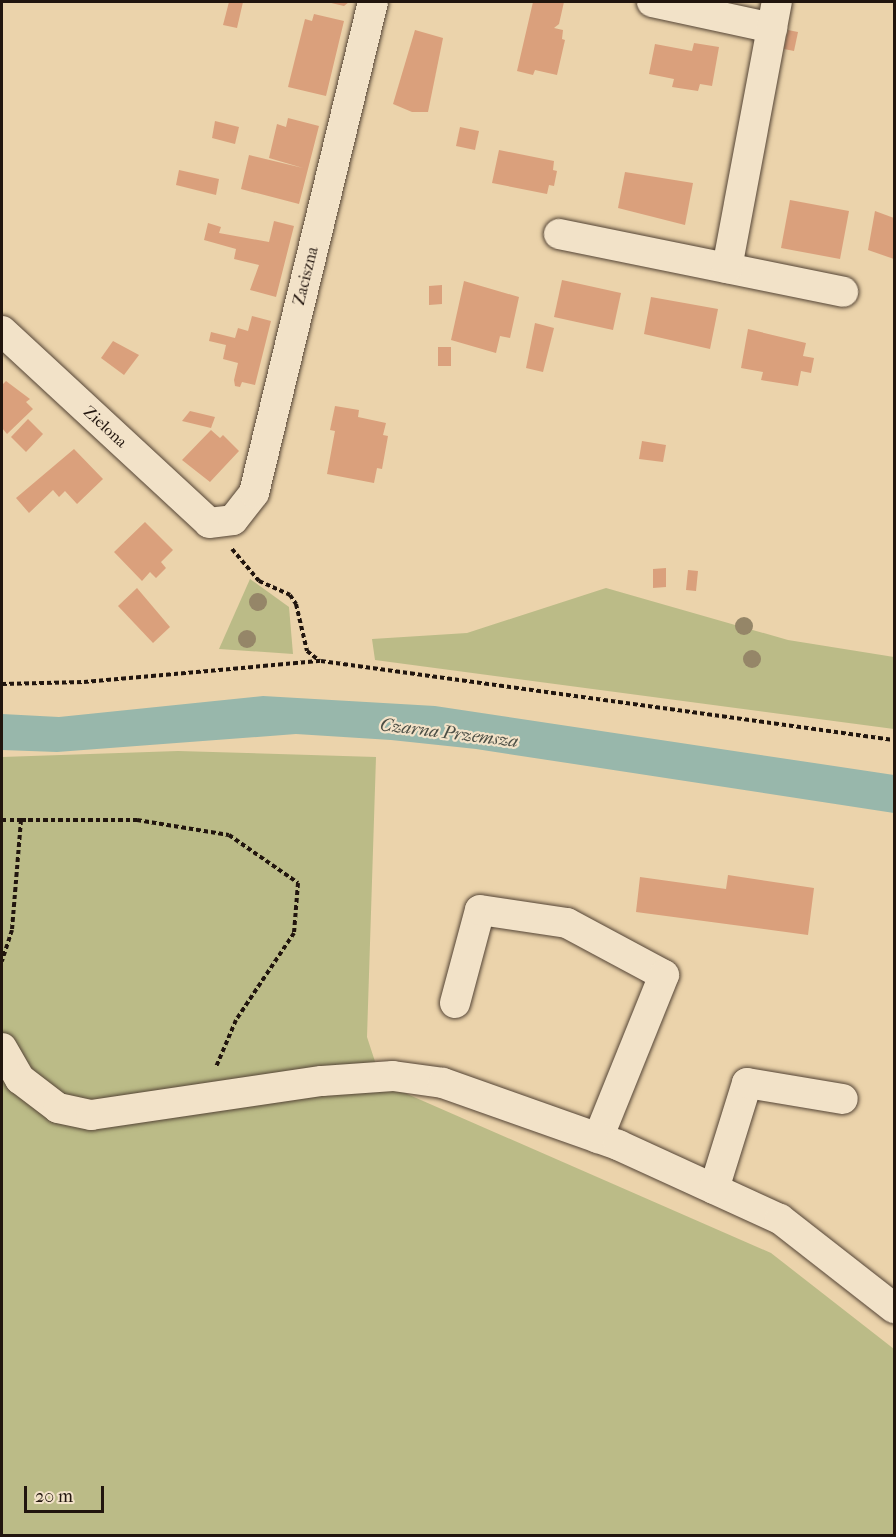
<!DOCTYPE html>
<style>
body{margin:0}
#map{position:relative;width:896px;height:1537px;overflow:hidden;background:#ebd3ab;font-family:"IM FELL French Canon",serif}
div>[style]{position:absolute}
.green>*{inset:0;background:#bbbb87}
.water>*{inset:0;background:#98b7ab}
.building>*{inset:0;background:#daa07c}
.path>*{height:4px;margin-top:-2px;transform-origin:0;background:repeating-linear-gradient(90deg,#21150e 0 4.5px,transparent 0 7.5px)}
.roads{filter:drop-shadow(0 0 2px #544435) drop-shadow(0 0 2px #544435)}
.minor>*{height:30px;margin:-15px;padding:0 15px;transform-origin:15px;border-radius:15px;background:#f2e2c8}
.trees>*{width:18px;height:18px;margin:-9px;border-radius:50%;background:#958668}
span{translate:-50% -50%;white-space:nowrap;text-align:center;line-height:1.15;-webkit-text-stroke:4.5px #f2e2c8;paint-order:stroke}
.street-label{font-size:16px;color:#21150e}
.water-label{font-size:18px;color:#4b4e45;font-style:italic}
.frame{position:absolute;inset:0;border:3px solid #21150e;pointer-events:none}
.scale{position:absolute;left:24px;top:1486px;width:80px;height:27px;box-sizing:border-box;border:3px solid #21150e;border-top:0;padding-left:8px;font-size:18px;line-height:21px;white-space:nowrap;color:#21150e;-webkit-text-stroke:4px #f2e2c8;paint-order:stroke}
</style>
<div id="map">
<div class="green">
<i style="clip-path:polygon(250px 579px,289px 607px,293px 654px,219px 649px)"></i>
<i style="clip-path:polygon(606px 588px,788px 640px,894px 657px,894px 729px,375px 660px,372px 639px,467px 633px)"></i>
<i style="clip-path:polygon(178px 751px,376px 757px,367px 1037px,382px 1083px,771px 1253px,894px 1349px,894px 1535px,2px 1536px,2px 757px)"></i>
</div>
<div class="water">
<i style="clip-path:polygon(263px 696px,435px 706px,894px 775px,894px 813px,476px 749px,391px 740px,296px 734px,57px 752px,2px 750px,2px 714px,59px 717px)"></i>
</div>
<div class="building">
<i style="clip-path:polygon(229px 2px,243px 2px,237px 28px,223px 25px)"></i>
<i style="clip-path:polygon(327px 2px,349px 2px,344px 6px)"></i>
<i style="clip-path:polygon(533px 2px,564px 2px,559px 24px,554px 28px,563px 30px,562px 39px,565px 40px,557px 75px,535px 70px,533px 75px,517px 71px)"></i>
<i style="clip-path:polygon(314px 14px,344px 21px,326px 96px,288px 87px,305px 19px,312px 21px)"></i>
<i style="clip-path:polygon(415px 30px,443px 38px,428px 112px,412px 112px,393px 104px)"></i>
<i style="clip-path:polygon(788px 30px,798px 32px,794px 51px,784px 49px)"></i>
<i style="clip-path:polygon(694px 43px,719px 47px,712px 86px,700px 84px,698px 91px,672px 87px,674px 79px,649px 74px,655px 44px,692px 51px)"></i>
<i style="clip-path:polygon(288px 118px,319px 126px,299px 204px,241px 189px,249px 155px,303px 168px,269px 158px,277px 124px,286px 127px)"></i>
<i style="clip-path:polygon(215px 121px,239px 127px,235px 144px,212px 138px)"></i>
<i style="clip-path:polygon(460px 127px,479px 131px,475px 150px,456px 146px)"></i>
<i style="clip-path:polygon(499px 150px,554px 161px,553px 170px,557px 171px,554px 186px,549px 185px,547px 194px,492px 183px)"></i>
<i style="clip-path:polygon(179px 170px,219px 179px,216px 195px,176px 185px)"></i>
<i style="clip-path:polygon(625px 172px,693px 183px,685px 225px,618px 208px)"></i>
<i style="clip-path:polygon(790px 200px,849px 211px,840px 259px,781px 248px)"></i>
<i style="clip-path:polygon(875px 211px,894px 218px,894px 259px,868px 250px)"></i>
<i style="clip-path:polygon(274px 221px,294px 226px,276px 297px,250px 290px,259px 265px,234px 259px,236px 249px,204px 240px,208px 223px,221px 227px,219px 233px,269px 242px)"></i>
<i style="clip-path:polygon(562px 280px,621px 293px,613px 330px,554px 317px)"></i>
<i style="clip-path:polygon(464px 281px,519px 297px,510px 338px,500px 336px,496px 353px,451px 340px)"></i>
<i style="clip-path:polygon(442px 285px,442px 304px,429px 305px,429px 286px)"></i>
<i style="clip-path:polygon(651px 297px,718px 309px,710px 349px,644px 334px)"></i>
<i style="clip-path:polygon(252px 316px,271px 321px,255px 385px,242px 382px,240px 387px,235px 386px,234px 380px,238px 363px,223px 359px,226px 345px,209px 341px,211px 332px,235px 338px,238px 328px,248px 331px)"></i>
<i style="clip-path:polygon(535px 323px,554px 328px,543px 372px,526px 368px)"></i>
<i style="clip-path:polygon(748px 329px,806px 343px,803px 356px,814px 358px,811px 373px,801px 371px,798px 386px,761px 380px,763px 372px,741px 368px)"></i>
<i style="clip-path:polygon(113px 341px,139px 355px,124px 375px,101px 358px)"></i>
<i style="clip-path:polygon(438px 347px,451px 347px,451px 366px,438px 366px)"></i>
<i style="clip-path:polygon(6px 381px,30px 399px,26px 402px,33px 409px,7px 434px,2px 428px,2px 385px)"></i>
<i style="clip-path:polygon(335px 406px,359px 410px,358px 417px,386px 423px,383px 435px,388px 436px,382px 469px,377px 468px,374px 483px,327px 474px,335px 431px,330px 430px)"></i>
<i style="clip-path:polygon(190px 411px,215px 417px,211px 428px,182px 421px)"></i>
<i style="clip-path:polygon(28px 419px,43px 434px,26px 452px,11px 437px)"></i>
<i style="clip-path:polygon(211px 430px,220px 438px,223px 435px,239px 451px,210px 482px,182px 460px)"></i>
<i style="clip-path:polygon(642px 441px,666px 445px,663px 462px,639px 459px)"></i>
<i style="clip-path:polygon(74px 449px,103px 479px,77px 504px,65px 491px,59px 497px,53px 490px,29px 513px,16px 498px)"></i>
<i style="clip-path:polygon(145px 522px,173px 550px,161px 562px,166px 568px,156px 578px,150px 572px,142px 581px,114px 552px)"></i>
<i style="clip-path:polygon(666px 568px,666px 587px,653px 588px,653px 569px)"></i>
<i style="clip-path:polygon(688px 570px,698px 571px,696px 591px,686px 590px)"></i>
<i style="clip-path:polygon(137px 588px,170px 627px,153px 643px,118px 606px)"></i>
<i style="clip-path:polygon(728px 875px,814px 888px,808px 935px,636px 912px,640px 877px,726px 889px)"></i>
</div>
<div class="path">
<i style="left:232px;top:549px;width:42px;rotate:49.8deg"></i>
<i style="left:259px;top:581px;width:34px;rotate:24deg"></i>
<i style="left:290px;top:595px;width:11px;rotate:56deg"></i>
<i style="left:296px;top:604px;width:48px;rotate:76.8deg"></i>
<i style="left:307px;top:651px;width:16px;rotate:38deg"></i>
<i style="left:2px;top:684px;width:82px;rotate:-1.4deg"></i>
<i style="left:84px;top:682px;width:238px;rotate:-5.1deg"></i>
<i style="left:321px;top:661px;width:578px;rotate:7.85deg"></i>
<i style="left:2px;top:820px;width:19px"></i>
<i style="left:21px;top:820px;width:110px;rotate:94.7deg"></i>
<i style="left:12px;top:930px;width:33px;rotate:108deg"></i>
<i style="left:21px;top:820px;width:116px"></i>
<i style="left:137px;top:820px;width:93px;rotate:9.3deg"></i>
<i style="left:229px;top:835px;width:84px;rotate:34.8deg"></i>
<i style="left:298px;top:883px;width:50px;rotate:94.6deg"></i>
<i style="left:294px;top:933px;width:105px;rotate:123.7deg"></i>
<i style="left:236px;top:1020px;width:51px;rotate:113.1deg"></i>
</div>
<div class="roads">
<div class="minor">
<i style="left:652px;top:2px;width:123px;rotate:12.2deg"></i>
<i style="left:559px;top:234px;width:290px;rotate:11.5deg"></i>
<i style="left:727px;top:268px;width:271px;rotate:-79.4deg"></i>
<i style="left:2px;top:331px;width:282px;rotate:42.8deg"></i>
<i style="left:209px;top:523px;width:24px;rotate:-7deg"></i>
<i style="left:233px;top:520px;width:34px;rotate:-52deg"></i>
<i style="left:254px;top:493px;width:505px;rotate:-76.38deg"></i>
<i style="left:455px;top:1003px;width:96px;rotate:-75deg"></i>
<i style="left:480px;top:910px;width:88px;rotate:8.5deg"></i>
<i style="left:567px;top:923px;width:110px;rotate:28.2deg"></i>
<i style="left:664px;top:975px;width:176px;rotate:112deg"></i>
<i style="left:2px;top:1048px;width:36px;rotate:60deg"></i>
<i style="left:20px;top:1079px;width:48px;rotate:37.3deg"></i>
<i style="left:58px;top:1108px;width:34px;rotate:12deg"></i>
<i style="left:91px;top:1115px;width:233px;rotate:-8.4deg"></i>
<i style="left:322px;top:1081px;width:71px;rotate:-4deg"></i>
<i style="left:393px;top:1076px;width:50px;rotate:8deg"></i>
<i style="left:443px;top:1083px;width:186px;rotate:19.5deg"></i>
<i style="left:618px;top:1145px;width:178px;rotate:24.6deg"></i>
<i style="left:780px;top:1219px;width:145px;rotate:38deg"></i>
<i style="left:714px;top:1189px;width:111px;rotate:-72.7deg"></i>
<i style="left:747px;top:1083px;width:97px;rotate:9.5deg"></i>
</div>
</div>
<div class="trees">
<i style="left:258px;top:602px"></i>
<i style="left:744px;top:626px"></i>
<i style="left:247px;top:639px"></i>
<i style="left:752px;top:659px"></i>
</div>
<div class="street-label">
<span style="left:306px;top:276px;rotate:-76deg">Zaciszna</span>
<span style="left:105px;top:427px;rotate:43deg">Zielona</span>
</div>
<div class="water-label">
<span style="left:449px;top:734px;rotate:7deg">Czarna Przemsza</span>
</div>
<div class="frame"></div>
<div class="scale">20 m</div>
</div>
